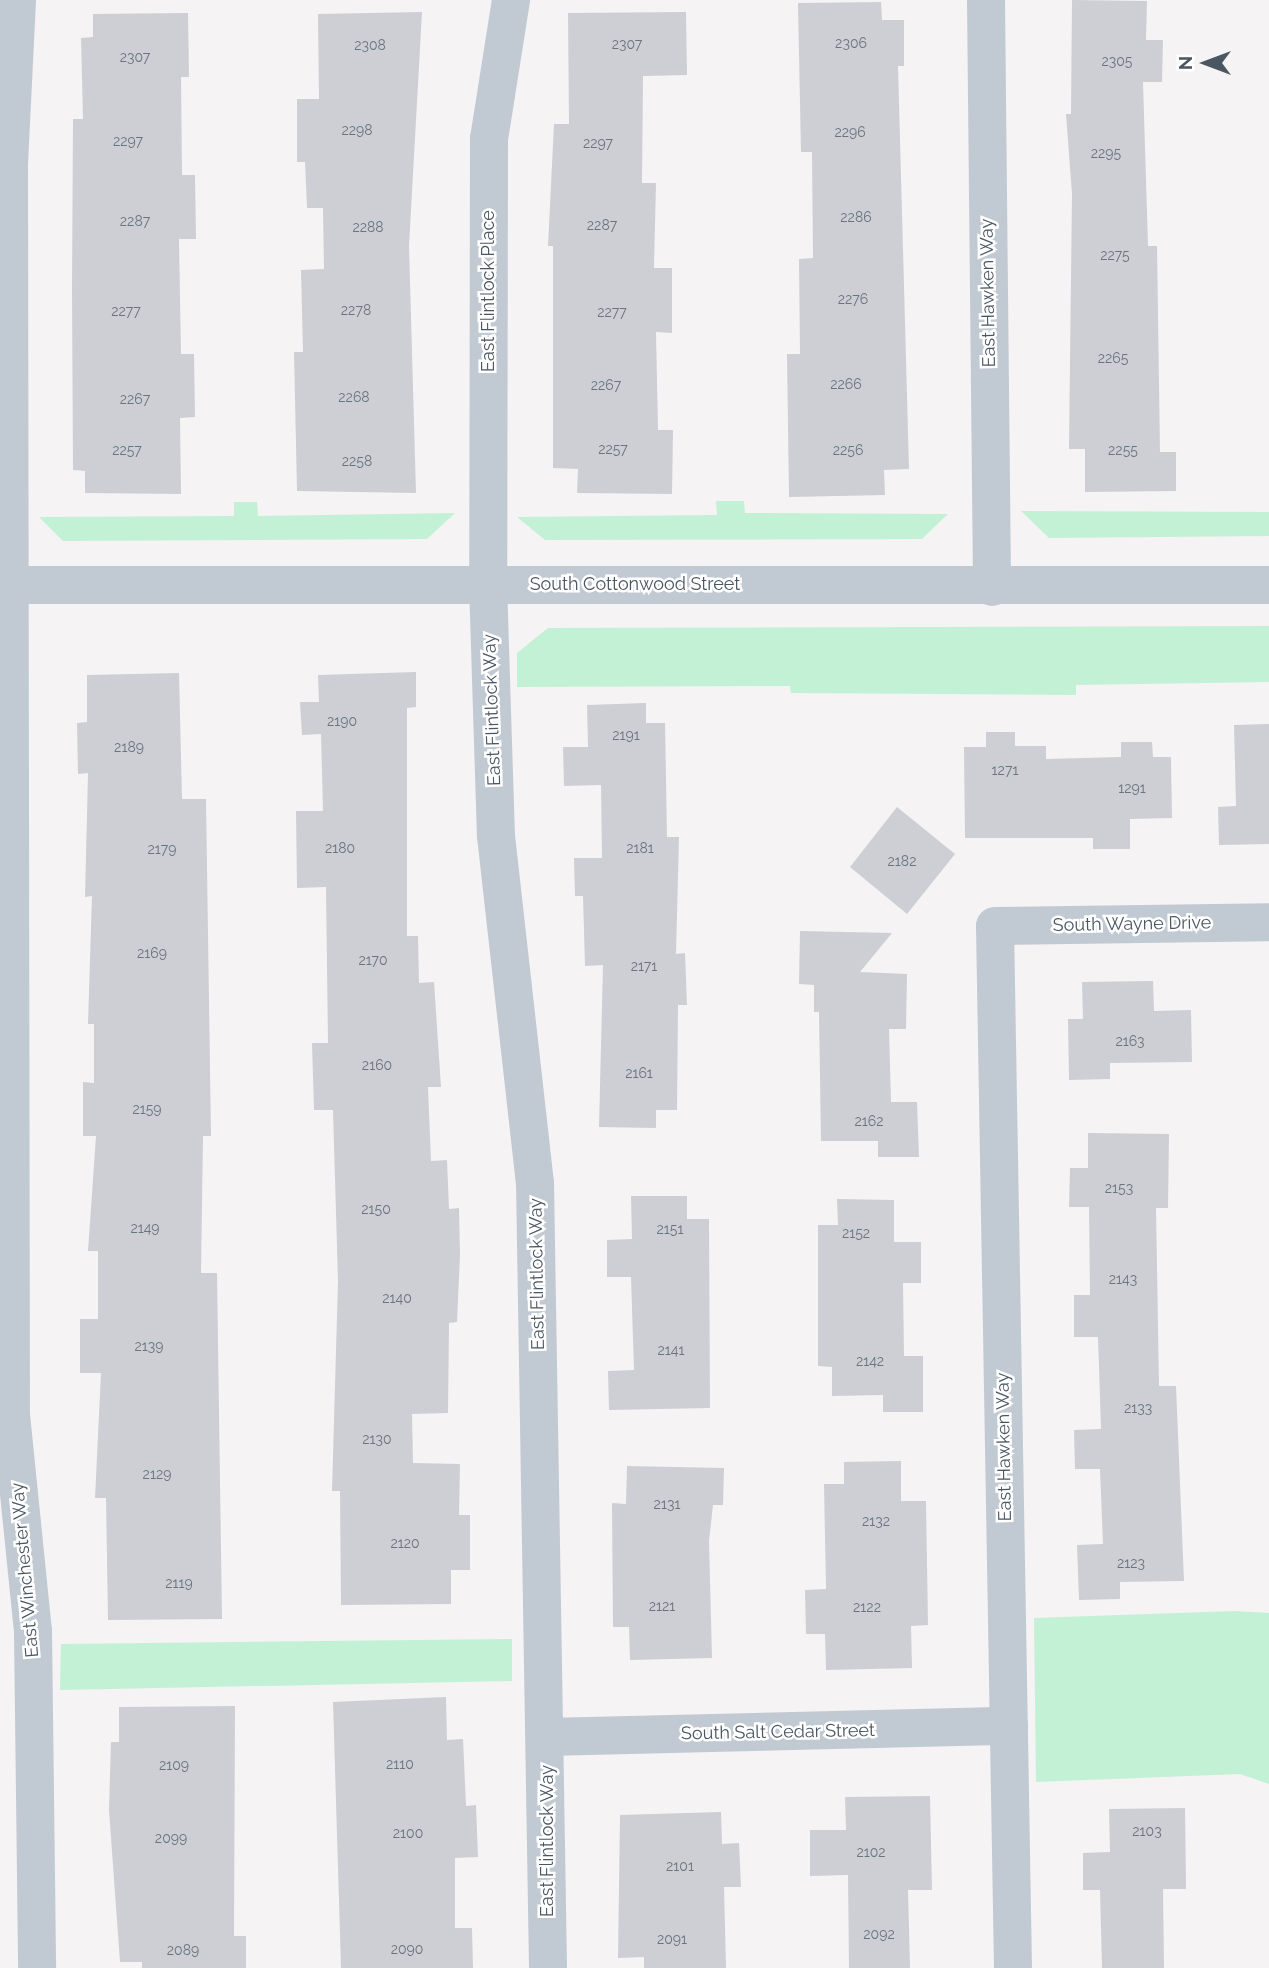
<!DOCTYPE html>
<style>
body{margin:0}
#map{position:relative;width:1269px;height:1968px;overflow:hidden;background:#f5f3f3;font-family:Raleway,sans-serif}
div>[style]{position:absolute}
.green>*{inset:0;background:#c3f1d5}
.building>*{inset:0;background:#cdcfd5}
.minor>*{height:38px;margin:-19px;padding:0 19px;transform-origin:19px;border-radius:19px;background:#c1cad2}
span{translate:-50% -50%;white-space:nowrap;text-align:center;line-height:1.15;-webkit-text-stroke:5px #fff;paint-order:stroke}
.number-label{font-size:14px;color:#6b747e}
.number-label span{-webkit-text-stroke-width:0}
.street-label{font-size:18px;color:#4a5661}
.north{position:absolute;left:1171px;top:28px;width:70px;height:70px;-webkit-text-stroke:5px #fff;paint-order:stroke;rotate:270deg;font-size:19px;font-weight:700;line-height:28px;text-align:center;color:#4a5661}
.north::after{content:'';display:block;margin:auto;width:24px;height:32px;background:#4a5661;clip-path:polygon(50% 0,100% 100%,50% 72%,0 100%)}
</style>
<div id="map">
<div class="green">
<i style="clip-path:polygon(716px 501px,744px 501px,745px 513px,948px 514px,922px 539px,545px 540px,517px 517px,717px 515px)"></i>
<i style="clip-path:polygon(234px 502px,257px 502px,258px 516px,455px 513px,427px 539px,63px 541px,39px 517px,234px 516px)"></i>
<i style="clip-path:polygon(1021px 511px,1269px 512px,1269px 536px,1049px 538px)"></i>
<i style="clip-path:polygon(1269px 626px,1269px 682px,1076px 685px,1076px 695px,791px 693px,790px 686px,517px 687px,517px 653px,548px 628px)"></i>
<i style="clip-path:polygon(1235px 1611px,1269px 1613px,1269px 1784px,1240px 1774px,1036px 1782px,1034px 1618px)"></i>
<i style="clip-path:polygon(512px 1639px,512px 1681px,60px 1690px,61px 1644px)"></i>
</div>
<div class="building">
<i style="clip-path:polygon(1072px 0,1147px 1px,1146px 40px,1163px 40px,1162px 82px,1143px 82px,1148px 246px,1157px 246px,1160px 452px,1176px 452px,1176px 491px,1085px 492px,1085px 449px,1069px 449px,1072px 194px,1066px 114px,1071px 114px)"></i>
<i style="clip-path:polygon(881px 2px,882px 20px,904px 20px,904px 66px,898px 66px,909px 469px,884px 470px,885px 495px,789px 497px,787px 354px,800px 354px,799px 259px,813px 258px,812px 152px,801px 152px,798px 3px)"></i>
<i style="clip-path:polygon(422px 12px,409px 246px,416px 493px,297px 491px,294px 352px,303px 352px,301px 270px,324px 269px,323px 208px,307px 208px,305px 162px,297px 162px,297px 99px,319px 99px,318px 14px)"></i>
<i style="clip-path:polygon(686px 12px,687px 75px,643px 76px,642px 183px,656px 183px,654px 268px,672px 268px,672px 333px,656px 332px,658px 430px,673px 430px,672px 494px,577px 493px,578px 469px,553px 468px,553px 246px,548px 246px,554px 124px,569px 124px,568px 13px)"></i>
<i style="clip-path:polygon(188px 13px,189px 77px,181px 77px,182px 175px,195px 175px,196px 239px,179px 239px,181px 354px,194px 354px,195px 417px,180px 418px,181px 494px,85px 493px,85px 471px,73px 470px,72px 290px,73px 119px,83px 119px,81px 38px,93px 37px,93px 14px)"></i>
<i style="clip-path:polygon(416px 672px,416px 707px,407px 708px,407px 936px,418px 936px,419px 983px,434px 982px,441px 1087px,428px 1087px,431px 1161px,447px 1160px,449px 1209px,459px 1208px,460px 1255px,457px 1322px,449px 1323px,448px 1413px,412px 1414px,413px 1463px,460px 1464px,459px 1515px,470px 1515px,470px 1570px,451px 1570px,451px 1604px,341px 1605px,340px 1491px,332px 1491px,338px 1281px,333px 1110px,314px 1110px,312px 1043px,328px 1043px,326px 887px,297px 888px,296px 811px,323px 811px,321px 734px,302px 735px,300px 702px,319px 702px,318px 675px)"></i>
<i style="clip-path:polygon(179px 673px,182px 799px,206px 799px,211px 1136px,203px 1136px,201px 1273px,217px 1273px,222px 1619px,108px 1620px,106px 1498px,95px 1498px,101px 1373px,80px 1373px,80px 1319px,98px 1319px,98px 1251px,88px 1251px,96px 1136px,83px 1136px,83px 1082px,94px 1083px,94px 1024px,88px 1024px,92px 896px,85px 897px,88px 773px,78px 774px,77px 723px,87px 722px,87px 675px)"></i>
<i style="clip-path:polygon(646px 703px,646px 723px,665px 723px,667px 837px,679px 837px,676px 954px,685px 953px,687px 1005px,678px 1005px,677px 1110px,656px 1110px,656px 1128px,599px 1127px,603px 965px,585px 966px,583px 896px,575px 896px,574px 858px,602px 858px,601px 785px,564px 786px,563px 747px,588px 747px,587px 705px)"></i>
<i style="clip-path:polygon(1269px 724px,1269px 844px,1219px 845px,1218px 807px,1236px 806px,1234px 725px)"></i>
<i style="clip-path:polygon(986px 732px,1015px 732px,1015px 746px,1046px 746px,1046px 759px,1121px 757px,1121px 742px,1152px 742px,1153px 757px,1171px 757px,1172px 818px,1130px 819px,1130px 849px,1093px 849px,1093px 838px,965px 838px,964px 747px,986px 747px)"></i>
<i style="clip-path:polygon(897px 807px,955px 854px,907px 914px,850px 867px)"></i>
<i style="clip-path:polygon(800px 931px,892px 933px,860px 972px,907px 974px,906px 1029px,889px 1029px,891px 1102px,917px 1102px,919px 1157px,878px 1157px,878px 1141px,821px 1141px,819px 1012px,814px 1012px,814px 985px,799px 984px)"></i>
<i style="clip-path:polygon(1153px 981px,1154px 1011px,1191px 1010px,1192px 1062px,1110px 1063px,1110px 1079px,1069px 1080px,1068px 1019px,1083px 1019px,1082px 982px)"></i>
<i style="clip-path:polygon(1088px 1133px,1169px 1134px,1168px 1208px,1156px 1208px,1159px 1386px,1176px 1386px,1184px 1581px,1120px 1582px,1120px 1599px,1079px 1600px,1077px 1545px,1103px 1544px,1100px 1469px,1075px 1469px,1074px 1430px,1101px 1429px,1098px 1337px,1074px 1337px,1074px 1295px,1090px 1295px,1089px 1207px,1069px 1207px,1070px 1168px,1088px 1168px)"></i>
<i style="clip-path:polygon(631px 1196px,687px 1196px,687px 1219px,709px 1219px,710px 1408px,609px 1410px,608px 1371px,634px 1370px,631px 1277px,607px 1277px,607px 1240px,632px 1239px)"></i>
<i style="clip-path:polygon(837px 1199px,894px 1200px,894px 1242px,921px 1242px,921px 1283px,903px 1283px,904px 1356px,923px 1356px,923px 1412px,883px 1412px,883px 1395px,832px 1396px,832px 1367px,818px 1366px,818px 1225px,838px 1225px)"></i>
<i style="clip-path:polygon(901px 1461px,901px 1501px,926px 1501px,928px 1625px,911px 1626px,912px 1668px,826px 1670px,825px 1634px,806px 1634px,805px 1590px,826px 1589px,824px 1484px,844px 1484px,844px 1462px)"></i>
<i style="clip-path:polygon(627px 1466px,724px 1468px,723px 1505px,713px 1505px,709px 1541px,712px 1658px,630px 1660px,629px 1627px,613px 1627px,612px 1503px,626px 1504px)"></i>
<i style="clip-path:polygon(446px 1697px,447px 1740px,463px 1739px,466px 1806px,476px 1805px,478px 1857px,455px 1858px,455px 1928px,472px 1928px,473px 1968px,341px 1968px,333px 1702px)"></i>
<i style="clip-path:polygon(235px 1706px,234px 1936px,246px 1936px,246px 1968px,142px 1968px,142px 1962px,120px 1962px,109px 1810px,111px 1742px,119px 1742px,119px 1707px)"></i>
<i style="clip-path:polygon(930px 1796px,932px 1890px,908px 1890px,910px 1968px,849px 1968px,848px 1875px,810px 1876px,810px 1830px,846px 1830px,845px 1797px)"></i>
<i style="clip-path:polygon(1185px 1808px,1186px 1889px,1163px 1889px,1164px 1968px,1102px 1968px,1100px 1890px,1083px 1890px,1083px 1853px,1110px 1852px,1109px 1809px)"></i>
<i style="clip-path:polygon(721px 1812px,722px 1844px,739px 1843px,741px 1887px,724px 1887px,726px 1968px,644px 1968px,644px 1957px,618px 1958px,620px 1815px)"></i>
</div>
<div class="minor">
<i style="left:17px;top:0;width:166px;rotate:92.8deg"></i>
<i style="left:9px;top:166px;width:1249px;rotate:89.91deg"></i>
<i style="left:11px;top:1415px;width:217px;rotate:84.2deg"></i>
<i style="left:33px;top:1631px;width:337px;rotate:89.3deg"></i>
<i style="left:511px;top:0;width:141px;rotate:99deg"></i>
<i style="left:489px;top:139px;width:444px;rotate:90.1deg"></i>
<i style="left:488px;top:583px;width:253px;rotate:88.2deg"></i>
<i style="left:496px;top:836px;width:349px;rotate:83.6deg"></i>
<i style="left:535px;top:1183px;width:785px;rotate:89.05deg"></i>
<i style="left:986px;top:0;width:587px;rotate:89.41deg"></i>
<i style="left:0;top:585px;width:1269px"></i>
<i style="left:546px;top:1737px;width:463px;rotate:-1.4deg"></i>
<i style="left:1013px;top:1968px;width:1042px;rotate:-90.99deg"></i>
<i style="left:995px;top:926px;width:274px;rotate:-0.8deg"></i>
</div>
<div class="number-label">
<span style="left:851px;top:43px">2306</span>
<span style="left:627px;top:44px">2307</span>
<span style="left:370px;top:45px">2308</span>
<span style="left:135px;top:57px">2307</span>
<span style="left:1117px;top:61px">2305</span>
<span style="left:357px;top:130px">2298</span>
<span style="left:850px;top:132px">2296</span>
<span style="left:128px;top:141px">2297</span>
<span style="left:598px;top:143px">2297</span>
<span style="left:1106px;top:153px">2295</span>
<span style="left:856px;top:217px">2286</span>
<span style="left:135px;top:221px">2287</span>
<span style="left:602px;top:225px">2287</span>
<span style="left:368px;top:227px">2288</span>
<span style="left:1115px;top:255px">2275</span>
<span style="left:853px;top:299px">2276</span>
<span style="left:356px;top:310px">2278</span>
<span style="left:126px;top:311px">2277</span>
<span style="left:612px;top:312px">2277</span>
<span style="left:1113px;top:358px">2265</span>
<span style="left:846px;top:384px">2266</span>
<span style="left:606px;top:385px">2267</span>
<span style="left:354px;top:397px">2268</span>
<span style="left:135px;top:399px">2267</span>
<span style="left:613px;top:449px">2257</span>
<span style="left:127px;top:450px">2257</span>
<span style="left:848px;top:450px">2256</span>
<span style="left:1123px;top:450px">2255</span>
<span style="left:357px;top:461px">2258</span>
<span style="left:342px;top:721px">2190</span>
<span style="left:626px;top:735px">2191</span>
<span style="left:129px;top:747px">2189</span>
<span style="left:1005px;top:770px">1271</span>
<span style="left:1132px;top:788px">1291</span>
<span style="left:340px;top:848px">2180</span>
<span style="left:640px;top:848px">2181</span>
<span style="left:162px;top:849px">2179</span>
<span style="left:902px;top:861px">2182</span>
<span style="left:152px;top:953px">2169</span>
<span style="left:373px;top:960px">2170</span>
<span style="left:644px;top:966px">2171</span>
<span style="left:1130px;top:1041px">2163</span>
<span style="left:377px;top:1065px">2160</span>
<span style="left:639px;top:1073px">2161</span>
<span style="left:147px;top:1109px">2159</span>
<span style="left:869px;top:1121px">2162</span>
<span style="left:1119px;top:1188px">2153</span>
<span style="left:376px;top:1209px">2150</span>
<span style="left:145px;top:1228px">2149</span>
<span style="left:670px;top:1229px">2151</span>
<span style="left:856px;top:1233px">2152</span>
<span style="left:1123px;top:1279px">2143</span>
<span style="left:397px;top:1298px">2140</span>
<span style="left:149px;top:1346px">2139</span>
<span style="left:671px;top:1350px">2141</span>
<span style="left:870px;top:1361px">2142</span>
<span style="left:1138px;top:1408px">2133</span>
<span style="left:377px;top:1439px">2130</span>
<span style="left:157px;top:1474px">2129</span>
<span style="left:667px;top:1504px">2131</span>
<span style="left:876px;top:1521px">2132</span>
<span style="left:405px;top:1543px">2120</span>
<span style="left:1131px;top:1563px">2123</span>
<span style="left:179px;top:1583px">2119</span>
<span style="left:662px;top:1606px">2121</span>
<span style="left:867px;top:1607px">2122</span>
<span style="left:400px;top:1764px">2110</span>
<span style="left:174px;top:1765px">2109</span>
<span style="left:1147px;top:1831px">2103</span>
<span style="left:408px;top:1833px">2100</span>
<span style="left:171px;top:1838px">2099</span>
<span style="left:871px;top:1852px">2102</span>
<span style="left:680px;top:1866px">2101</span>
<span style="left:879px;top:1934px">2092</span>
<span style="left:672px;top:1939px">2091</span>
<span style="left:407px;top:1949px">2090</span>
<span style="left:183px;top:1950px">2089</span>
</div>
<div class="street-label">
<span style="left:488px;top:291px;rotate:-90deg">East Flintlock Place</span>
<span style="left:988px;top:293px;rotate:-91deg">East Hawken Way</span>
<span style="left:635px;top:584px">South Cottonwood Street</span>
<span style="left:492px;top:710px;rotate:-92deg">East Flintlock Way</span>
<span style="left:1132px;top:924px;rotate:-1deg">South Wayne Drive</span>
<span style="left:537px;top:1274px;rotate:-91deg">East Flintlock Way</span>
<span style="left:1004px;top:1447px;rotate:-91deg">East Hawken Way</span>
<span style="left:25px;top:1570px;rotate:-95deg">East Winchester Way</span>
<span style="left:778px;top:1732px;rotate:-1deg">South Salt Cedar Street</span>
<span style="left:547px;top:1841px;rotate:-90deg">East Flintlock Way</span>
</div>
<div class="north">N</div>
</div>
